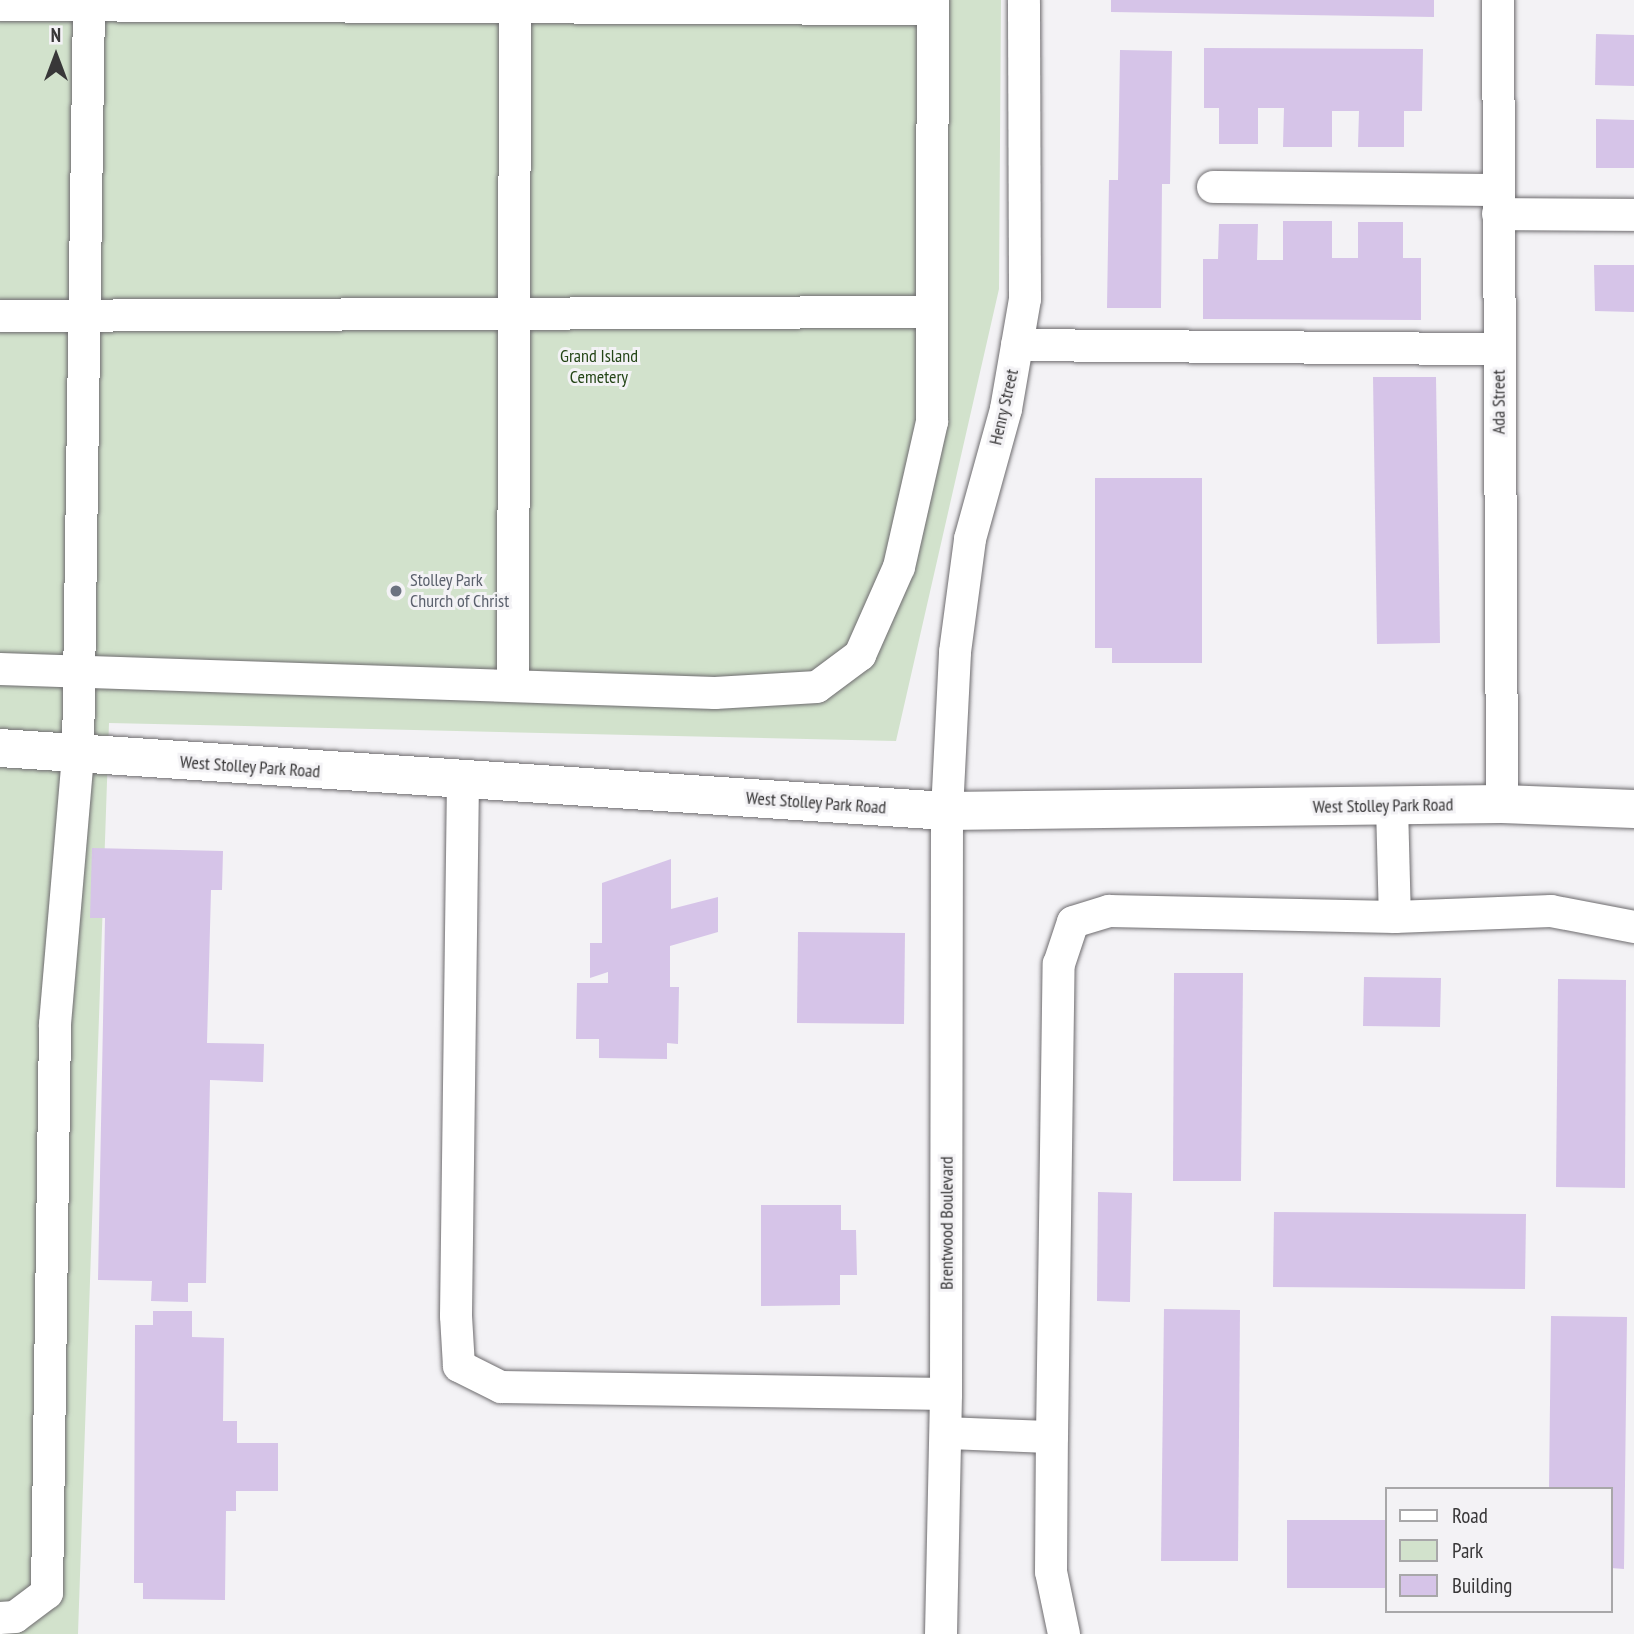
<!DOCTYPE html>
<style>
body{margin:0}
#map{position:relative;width:1634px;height:1634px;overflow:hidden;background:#f3f2f5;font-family:"PT Sans Narrow",sans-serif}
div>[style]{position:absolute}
.green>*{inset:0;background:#d2e2cc}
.building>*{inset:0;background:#d6c4e8}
.roads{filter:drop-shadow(0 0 2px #6e6c6f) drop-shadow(0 0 2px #6e6c6f)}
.minor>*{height:32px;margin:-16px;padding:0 16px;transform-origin:16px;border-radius:16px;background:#fff}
.major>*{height:38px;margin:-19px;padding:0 19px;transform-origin:19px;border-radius:19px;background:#fff}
.dots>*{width:19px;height:19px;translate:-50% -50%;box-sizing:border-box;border:4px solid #f3f2f5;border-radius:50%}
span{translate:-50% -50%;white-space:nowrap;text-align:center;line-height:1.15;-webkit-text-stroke:6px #f3f2f5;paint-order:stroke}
.park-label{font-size:18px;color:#244516}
.street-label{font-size:18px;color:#383738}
.worship-label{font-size:18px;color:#5b616d}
.left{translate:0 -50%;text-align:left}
.legend{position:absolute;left:1385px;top:1487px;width:228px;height:126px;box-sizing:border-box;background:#f3f2f5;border:2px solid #a8a7a9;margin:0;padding:9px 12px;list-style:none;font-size:21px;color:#383738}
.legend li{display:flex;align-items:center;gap:14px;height:35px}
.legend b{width:35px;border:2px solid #a8a7a9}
.north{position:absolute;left:21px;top:21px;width:70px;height:70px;-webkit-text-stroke:5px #f3f2f5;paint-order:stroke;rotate:0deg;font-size:19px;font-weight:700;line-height:28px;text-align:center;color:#383738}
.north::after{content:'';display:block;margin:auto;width:24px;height:32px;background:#383738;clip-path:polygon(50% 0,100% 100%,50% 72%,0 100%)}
</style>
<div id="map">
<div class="green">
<i style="clip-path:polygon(0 0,1001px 0,999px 289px,896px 741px,109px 723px,78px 1634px,0 1634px)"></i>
</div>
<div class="building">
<i style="clip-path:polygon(1111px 0,1434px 0,1434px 17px,1111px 12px)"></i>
<i style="clip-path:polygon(1596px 34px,1634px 35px,1634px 86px,1595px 85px)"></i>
<i style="clip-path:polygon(1204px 48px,1423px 49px,1422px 111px,1404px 111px,1404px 147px,1358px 147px,1359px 111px,1332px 111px,1332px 147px,1283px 147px,1284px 108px,1258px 108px,1258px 144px,1219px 144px,1219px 108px,1204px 108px)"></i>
<i style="clip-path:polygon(1120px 50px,1172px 51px,1170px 184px,1162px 184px,1161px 308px,1107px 308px,1109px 180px,1118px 180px)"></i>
<i style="clip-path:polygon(1596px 119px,1634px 120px,1634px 168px,1596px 168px)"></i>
<i style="clip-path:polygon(1283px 221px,1332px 221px,1332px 258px,1358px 258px,1358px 222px,1403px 222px,1403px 258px,1421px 258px,1421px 320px,1203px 319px,1203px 259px,1218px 259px,1219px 224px,1258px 224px,1257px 260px,1283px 260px)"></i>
<i style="clip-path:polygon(1594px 265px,1634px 265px,1634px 312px,1595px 311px)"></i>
<i style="clip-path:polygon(1373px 377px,1436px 377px,1440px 643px,1377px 644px)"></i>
<i style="clip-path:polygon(1095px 478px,1202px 478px,1202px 663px,1112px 663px,1112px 648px,1095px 648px)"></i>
<i style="clip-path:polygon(92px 848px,223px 851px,222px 890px,211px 890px,207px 1043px,264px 1044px,263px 1082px,210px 1080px,206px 1283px,188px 1283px,188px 1302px,151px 1301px,152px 1281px,98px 1280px,105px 918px,90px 918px)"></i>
<i style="clip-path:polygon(671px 859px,671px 909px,718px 897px,718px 932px,670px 946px,670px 987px,679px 987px,678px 1044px,667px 1043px,667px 1059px,599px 1058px,599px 1039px,576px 1039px,577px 983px,608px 983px,608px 972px,590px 978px,590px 943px,602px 943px,602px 883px)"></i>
<i style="clip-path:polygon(798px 932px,905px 933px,904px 1024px,797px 1023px)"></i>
<i style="clip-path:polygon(1174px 973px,1243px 973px,1241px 1181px,1173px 1181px)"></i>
<i style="clip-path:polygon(1364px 977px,1441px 978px,1440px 1027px,1363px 1026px)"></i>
<i style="clip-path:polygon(1558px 979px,1626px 980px,1625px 1188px,1556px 1187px)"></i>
<i style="clip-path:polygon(1098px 1192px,1132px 1193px,1130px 1302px,1097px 1301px)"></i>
<i style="clip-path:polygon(761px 1205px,841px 1205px,841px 1230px,856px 1230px,857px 1275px,840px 1275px,840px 1305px,761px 1306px)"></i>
<i style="clip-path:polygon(1274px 1212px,1526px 1214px,1525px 1289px,1273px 1287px)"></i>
<i style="clip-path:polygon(1164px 1309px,1240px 1310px,1238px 1561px,1161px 1561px)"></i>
<i style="clip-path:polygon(153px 1311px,192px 1311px,192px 1337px,224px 1338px,223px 1421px,237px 1421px,237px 1443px,278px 1443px,278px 1491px,236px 1491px,236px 1511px,226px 1511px,225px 1600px,143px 1599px,143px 1583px,134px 1583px,135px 1325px,153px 1325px)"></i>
<i style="clip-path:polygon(1551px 1316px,1627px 1317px,1624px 1569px,1611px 1568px,1611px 1489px,1549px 1489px)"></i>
<i style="clip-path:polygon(1287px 1520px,1387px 1520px,1387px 1588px,1287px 1588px)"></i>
</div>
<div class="roads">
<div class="minor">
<i style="left:1498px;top:0;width:804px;rotate:89.71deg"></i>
<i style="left:0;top:5px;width:933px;rotate:0.25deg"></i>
<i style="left:1213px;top:187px;width:284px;rotate:0.6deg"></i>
<i style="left:1498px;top:214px;width:136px;rotate:0.4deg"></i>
<i style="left:0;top:316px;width:931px;rotate:-0.25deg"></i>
<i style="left:1017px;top:345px;width:481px;rotate:0.5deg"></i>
<i style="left:0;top:669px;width:715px;rotate:1.92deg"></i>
<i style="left:715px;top:693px;width:102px;rotate:-3.4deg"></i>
<i style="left:817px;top:687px;width:54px;rotate:-36.7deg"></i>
<i style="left:860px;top:655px;width:96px;rotate:-66.1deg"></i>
<i style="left:899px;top:567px;width:149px;rotate:-77.2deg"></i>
<i style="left:932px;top:422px;width:422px;rotate:-89.9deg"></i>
<i style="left:513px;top:686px;width:686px;rotate:-89.83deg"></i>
<i style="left:463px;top:780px;width:536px;rotate:90.75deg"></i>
<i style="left:456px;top:1316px;width:50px;rotate:86.6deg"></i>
<i style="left:459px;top:1366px;width:47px;rotate:26.6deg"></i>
<i style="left:501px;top:1387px;width:445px;rotate:0.9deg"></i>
<i style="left:1392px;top:806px;width:111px;rotate:88.5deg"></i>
<i style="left:946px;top:1433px;width:106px;rotate:2.2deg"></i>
<i style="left:0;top:1618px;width:15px;rotate:-4deg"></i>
<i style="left:15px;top:1617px;width:40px;rotate:-37deg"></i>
<i style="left:47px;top:1593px;width:569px;rotate:-89.19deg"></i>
<i style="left:55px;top:1024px;width:271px;rotate:-85.1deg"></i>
<i style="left:78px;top:754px;width:754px;rotate:-89.16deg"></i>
<i style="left:941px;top:1634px;width:240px;rotate:-88.8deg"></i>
<i style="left:946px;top:1394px;width:583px;rotate:-89.9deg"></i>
<i style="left:947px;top:811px;width:159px;rotate:-87.1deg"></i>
<i style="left:955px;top:652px;width:114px;rotate:-82.4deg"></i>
<i style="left:970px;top:539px;width:135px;rotate:-74.5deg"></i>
<i style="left:1006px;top:409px;width:112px;rotate:-80.2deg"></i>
<i style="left:1025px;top:299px;width:299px;rotate:-90.2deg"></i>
<i style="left:1064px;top:1634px;width:63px;rotate:-101.8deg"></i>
<i style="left:1051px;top:1572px;width:135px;rotate:-89.6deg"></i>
<i style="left:1052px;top:1437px;width:473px;rotate:-89.2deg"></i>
<i style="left:1059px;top:964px;width:44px;rotate:-71.6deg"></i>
<i style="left:1073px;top:922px;width:38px;rotate:-17deg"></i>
<i style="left:1109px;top:911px;width:286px;rotate:1.2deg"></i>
<i style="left:1395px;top:917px;width:156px;rotate:-2.2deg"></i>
<i style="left:1551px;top:911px;width:85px;rotate:10.9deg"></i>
</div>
<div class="major">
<i style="left:0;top:748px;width:949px;rotate:3.81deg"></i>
<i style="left:947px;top:811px;width:555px;rotate:-0.72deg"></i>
<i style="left:1502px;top:804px;width:132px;rotate:2.2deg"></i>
</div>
</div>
<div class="dots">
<i style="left:396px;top:591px;background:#6b7280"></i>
</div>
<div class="park-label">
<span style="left:599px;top:367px">Grand Island<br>Cemetery</span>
</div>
<div class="street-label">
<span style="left:1499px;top:402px;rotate:-90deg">Ada Street</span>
<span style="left:1004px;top:407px;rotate:-77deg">Henry Street</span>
<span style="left:250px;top:767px;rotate:4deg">West Stolley Park Road</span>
<span style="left:816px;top:803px;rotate:4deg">West Stolley Park Road</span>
<span style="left:1383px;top:806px;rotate:-1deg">West Stolley Park Road</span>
<span style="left:947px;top:1223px;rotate:-90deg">Brentwood Boulevard</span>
</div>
<div class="worship-label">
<span class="left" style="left:410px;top:591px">Stolley Park<br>Church of Christ</span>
</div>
<ul class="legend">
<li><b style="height:9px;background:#fff"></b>Road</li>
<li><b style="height:19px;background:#d2e2cc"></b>Park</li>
<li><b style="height:19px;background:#d6c4e8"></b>Building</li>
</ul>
<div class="north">N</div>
</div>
